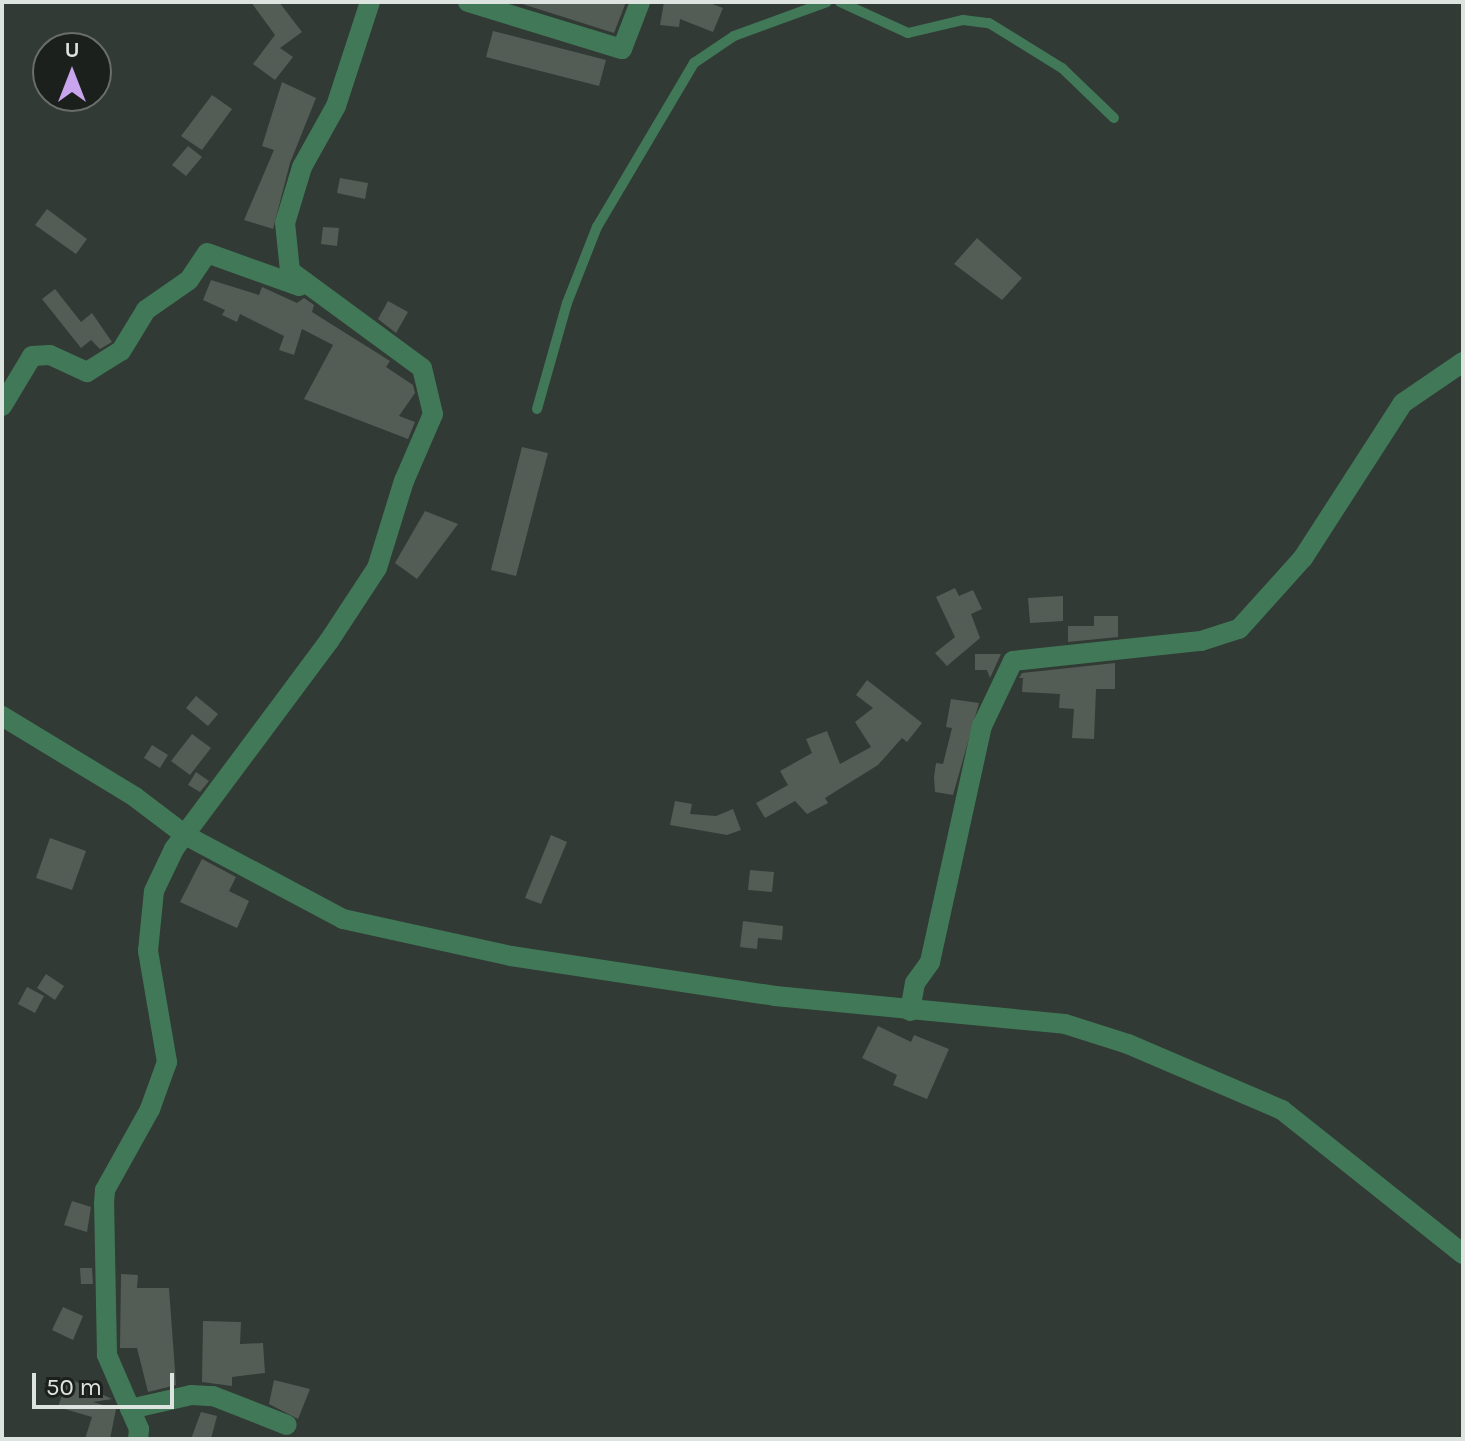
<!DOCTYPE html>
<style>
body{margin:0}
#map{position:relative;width:1465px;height:1441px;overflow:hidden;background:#313a34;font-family:Karla,sans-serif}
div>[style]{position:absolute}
.building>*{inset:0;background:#535d56}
.service>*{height:10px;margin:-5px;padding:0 5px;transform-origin:5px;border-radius:5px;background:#417958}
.minor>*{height:20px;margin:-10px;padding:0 10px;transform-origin:10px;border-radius:10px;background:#417958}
span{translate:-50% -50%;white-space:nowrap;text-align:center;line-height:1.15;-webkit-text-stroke:8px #1c201d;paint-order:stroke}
.frame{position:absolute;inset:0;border:4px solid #dde3df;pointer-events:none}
.north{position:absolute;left:32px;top:32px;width:80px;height:80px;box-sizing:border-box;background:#1c201d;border:2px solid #696e6b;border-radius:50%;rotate:0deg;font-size:22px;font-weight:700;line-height:32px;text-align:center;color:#dde3df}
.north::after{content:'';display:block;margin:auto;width:28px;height:36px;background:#c9a5ee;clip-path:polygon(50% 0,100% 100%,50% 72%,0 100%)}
.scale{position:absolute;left:32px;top:1373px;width:142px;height:36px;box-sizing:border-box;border:4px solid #dde3df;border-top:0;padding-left:10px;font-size:24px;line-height:28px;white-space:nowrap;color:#dde3df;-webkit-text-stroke:6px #1c201d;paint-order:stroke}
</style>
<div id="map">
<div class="building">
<i style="clip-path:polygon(251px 2px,279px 2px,302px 32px,280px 48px,293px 57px,275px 80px,253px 64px,275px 35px)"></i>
<i style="clip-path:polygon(516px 2px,626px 2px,614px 33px)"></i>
<i style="clip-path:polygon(664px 2px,707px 2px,723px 8px,713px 32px,680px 19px,679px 27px,660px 25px)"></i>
<i style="clip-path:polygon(493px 31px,606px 60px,599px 86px,486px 57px)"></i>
<i style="clip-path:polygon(282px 82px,316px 98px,290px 163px,273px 229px,244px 220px,274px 150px,262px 146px)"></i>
<i style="clip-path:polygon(212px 95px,232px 109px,202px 150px,181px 136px)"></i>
<i style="clip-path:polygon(188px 146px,202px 157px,186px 176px,172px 165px)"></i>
<i style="clip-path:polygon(340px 178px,368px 183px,365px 199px,337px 193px)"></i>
<i style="clip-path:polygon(47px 209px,87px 239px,76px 254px,35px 225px)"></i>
<i style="clip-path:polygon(323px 227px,339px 228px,337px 246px,321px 244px)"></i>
<i style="clip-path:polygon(977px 238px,1022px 278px,1002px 300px,954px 264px)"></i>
<i style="clip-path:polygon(211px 280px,259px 295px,262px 287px,297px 303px,304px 298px,314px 305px,312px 312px,390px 361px,386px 367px,413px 385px,415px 393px,399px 416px,415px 422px,408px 439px,304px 399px,333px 345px,302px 329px,294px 355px,279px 350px,284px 336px,240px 314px,237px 322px,222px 315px,225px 310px,203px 300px)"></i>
<i style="clip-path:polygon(55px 289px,81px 322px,92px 313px,112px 342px,100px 349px,91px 340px,81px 348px,42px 299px)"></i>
<i style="clip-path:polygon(388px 301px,408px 312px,396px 333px,378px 319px)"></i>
<i style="clip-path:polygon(522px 447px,548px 453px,516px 576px,491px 570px)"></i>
<i style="clip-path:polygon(425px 511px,458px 524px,417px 579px,395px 563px)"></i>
<i style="clip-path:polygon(955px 588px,959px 596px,973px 590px,982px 609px,971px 614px,980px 638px,947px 666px,935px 653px,955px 637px,936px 597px)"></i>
<i style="clip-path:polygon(1063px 596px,1063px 621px,1030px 623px,1028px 598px)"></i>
<i style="clip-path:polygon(1094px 616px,1118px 616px,1118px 637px,1068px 642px,1068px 626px,1094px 626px)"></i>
<i style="clip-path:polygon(975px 654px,1001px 654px,990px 678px,987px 670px,975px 670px)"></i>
<i style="clip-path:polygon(1115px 663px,1115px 689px,1096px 689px,1094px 739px,1072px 738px,1074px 709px,1059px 708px,1060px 694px,1022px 692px,1023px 678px,1019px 678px,1022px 673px)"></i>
<i style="clip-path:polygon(867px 680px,922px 723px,907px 742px,902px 738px,878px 765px,825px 798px,828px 803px,807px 814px,795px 801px,765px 818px,756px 803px,788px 785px,780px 771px,812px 753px,806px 739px,827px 731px,840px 764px,871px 747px,855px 722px,873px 708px,856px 695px)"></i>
<i style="clip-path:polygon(196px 696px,218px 714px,208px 726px,186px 708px)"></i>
<i style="clip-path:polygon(951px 699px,979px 703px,953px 795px,935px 792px,934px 777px,936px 763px,943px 764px,952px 728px,946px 727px)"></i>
<i style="clip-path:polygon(192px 734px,211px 748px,190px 775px,171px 761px)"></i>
<i style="clip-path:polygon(152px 745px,168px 755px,160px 768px,144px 758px)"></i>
<i style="clip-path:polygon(196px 772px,209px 781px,200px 792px,188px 785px)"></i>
<i style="clip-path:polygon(675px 801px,692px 804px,690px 814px,716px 816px,733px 809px,741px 830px,727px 835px,670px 825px)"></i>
<i style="clip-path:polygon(551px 835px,567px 842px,541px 904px,525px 898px)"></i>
<i style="clip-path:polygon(50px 838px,86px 851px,72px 890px,36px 878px)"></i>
<i style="clip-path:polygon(202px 859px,236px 877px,229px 891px,249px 901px,237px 928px,180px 902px)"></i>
<i style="clip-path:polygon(750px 870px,774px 872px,772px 892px,748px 890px)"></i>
<i style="clip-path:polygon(743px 921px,783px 926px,782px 940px,758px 938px,757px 949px,740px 947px)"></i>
<i style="clip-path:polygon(46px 974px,64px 986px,55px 1000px,37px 988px)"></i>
<i style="clip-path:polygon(27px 987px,44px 996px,35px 1013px,18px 1004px)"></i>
<i style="clip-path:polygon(878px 1026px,911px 1042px,914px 1035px,949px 1049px,927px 1099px,893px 1085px,897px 1075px,862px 1058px)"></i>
<i style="clip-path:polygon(72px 1201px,91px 1207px,87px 1232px,64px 1225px)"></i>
<i style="clip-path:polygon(80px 1268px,92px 1268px,93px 1284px,81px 1284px)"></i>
<i style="clip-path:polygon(121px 1274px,138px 1275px,137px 1288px,169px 1288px,176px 1385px,148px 1392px,137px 1348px,120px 1348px)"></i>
<i style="clip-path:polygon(63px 1307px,83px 1316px,73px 1340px,52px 1330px)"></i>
<i style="clip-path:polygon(203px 1321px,241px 1322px,240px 1344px,263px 1343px,265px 1373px,232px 1377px,232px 1386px,202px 1382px)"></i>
<i style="clip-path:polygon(68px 1378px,112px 1399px,93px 1402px,116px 1409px,110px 1439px,85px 1439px,92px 1417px,58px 1407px)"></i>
<i style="clip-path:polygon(274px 1380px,310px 1389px,298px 1419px,269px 1404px)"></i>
<i style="clip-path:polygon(201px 1412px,217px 1416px,211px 1439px,191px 1439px)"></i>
</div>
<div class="service">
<i style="left:840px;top:2px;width:75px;rotate:24.5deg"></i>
<i style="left:908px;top:33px;width:57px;rotate:-13.3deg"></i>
<i style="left:963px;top:20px;width:26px;rotate:7deg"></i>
<i style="left:989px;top:23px;width:86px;rotate:31.7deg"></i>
<i style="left:1062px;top:68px;width:72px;rotate:43.9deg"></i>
<i style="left:537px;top:409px;width:110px;rotate:-74.2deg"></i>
<i style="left:567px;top:303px;width:82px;rotate:-68.5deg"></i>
<i style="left:597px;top:227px;width:191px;rotate:-59.4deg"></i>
<i style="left:694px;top:63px;width:48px;rotate:-34deg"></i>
<i style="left:734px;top:36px;width:99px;rotate:-20.1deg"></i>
</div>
<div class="minor">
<i style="left:468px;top:2px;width:161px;rotate:17deg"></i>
<i style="left:622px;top:49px;width:50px;rotate:-69deg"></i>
<i style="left:2px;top:406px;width:58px;rotate:-59deg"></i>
<i style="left:32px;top:356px;width:18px;rotate:-3deg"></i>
<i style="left:50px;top:355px;width:41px;rotate:24.7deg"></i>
<i style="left:87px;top:372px;width:40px;rotate:-32deg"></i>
<i style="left:121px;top:351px;width:48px;rotate:-58.6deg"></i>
<i style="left:146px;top:310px;width:52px;rotate:-34.9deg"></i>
<i style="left:189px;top:280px;width:32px;rotate:-56deg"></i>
<i style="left:207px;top:253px;width:98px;rotate:19.7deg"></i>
<i style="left:2px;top:716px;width:156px;rotate:31.3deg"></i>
<i style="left:135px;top:797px;width:63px;rotate:37.2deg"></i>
<i style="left:185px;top:835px;width:179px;rotate:28deg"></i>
<i style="left:343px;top:919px;width:172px;rotate:12.4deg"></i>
<i style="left:511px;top:956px;width:267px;rotate:8.6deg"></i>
<i style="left:775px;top:996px;width:291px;rotate:5.5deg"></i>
<i style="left:1065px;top:1024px;width:66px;rotate:17.6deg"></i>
<i style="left:1128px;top:1044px;width:168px;rotate:23.2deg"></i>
<i style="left:1282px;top:1110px;width:231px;rotate:38.5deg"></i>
<i style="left:910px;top:1011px;width:28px;rotate:-80deg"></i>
<i style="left:915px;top:983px;width:26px;rotate:-54deg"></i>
<i style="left:930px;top:962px;width:242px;rotate:-77.6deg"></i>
<i style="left:982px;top:726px;width:72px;rotate:-64.5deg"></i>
<i style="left:1013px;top:661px;width:189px;rotate:-6.1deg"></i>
<i style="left:1201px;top:641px;width:40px;rotate:-18deg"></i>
<i style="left:1239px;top:629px;width:96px;rotate:-48deg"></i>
<i style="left:1303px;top:558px;width:184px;rotate:-57.2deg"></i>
<i style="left:1403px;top:403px;width:73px;rotate:-34.3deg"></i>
<i style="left:130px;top:1409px;width:63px;rotate:-12.9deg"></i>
<i style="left:191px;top:1395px;width:22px;rotate:3deg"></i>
<i style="left:213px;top:1396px;width:79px;rotate:21.4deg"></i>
<i style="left:138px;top:1439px;width:10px;rotate:-84deg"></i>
<i style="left:139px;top:1429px;width:81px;rotate:-113.4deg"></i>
<i style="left:107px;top:1355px;width:151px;rotate:-91.1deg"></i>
<i style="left:104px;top:1204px;width:14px;rotate:-86deg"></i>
<i style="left:105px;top:1190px;width:93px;rotate:-60.9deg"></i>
<i style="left:150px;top:1109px;width:50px;rotate:-70.1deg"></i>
<i style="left:167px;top:1062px;width:113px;rotate:-99.7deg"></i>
<i style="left:148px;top:951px;width:60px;rotate:-84.3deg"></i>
<i style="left:154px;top:891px;width:47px;rotate:-64.5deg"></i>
<i style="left:174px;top:849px;width:259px;rotate:-53.3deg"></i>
<i style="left:329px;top:641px;width:87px;rotate:-56.7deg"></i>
<i style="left:377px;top:568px;width:91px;rotate:-72.8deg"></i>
<i style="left:404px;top:481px;width:73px;rotate:-66.6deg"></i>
<i style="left:433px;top:414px;width:47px;rotate:-103.4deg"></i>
<i style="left:422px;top:368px;width:164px;rotate:-143.7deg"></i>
<i style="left:290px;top:271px;width:48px;rotate:-95.9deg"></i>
<i style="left:285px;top:223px;width:59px;rotate:-73.1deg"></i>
<i style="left:302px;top:167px;width:70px;rotate:-60.9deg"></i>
<i style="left:336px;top:106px;width:109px;rotate:-71.9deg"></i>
</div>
<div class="frame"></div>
<div class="north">U</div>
<div class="scale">50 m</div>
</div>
